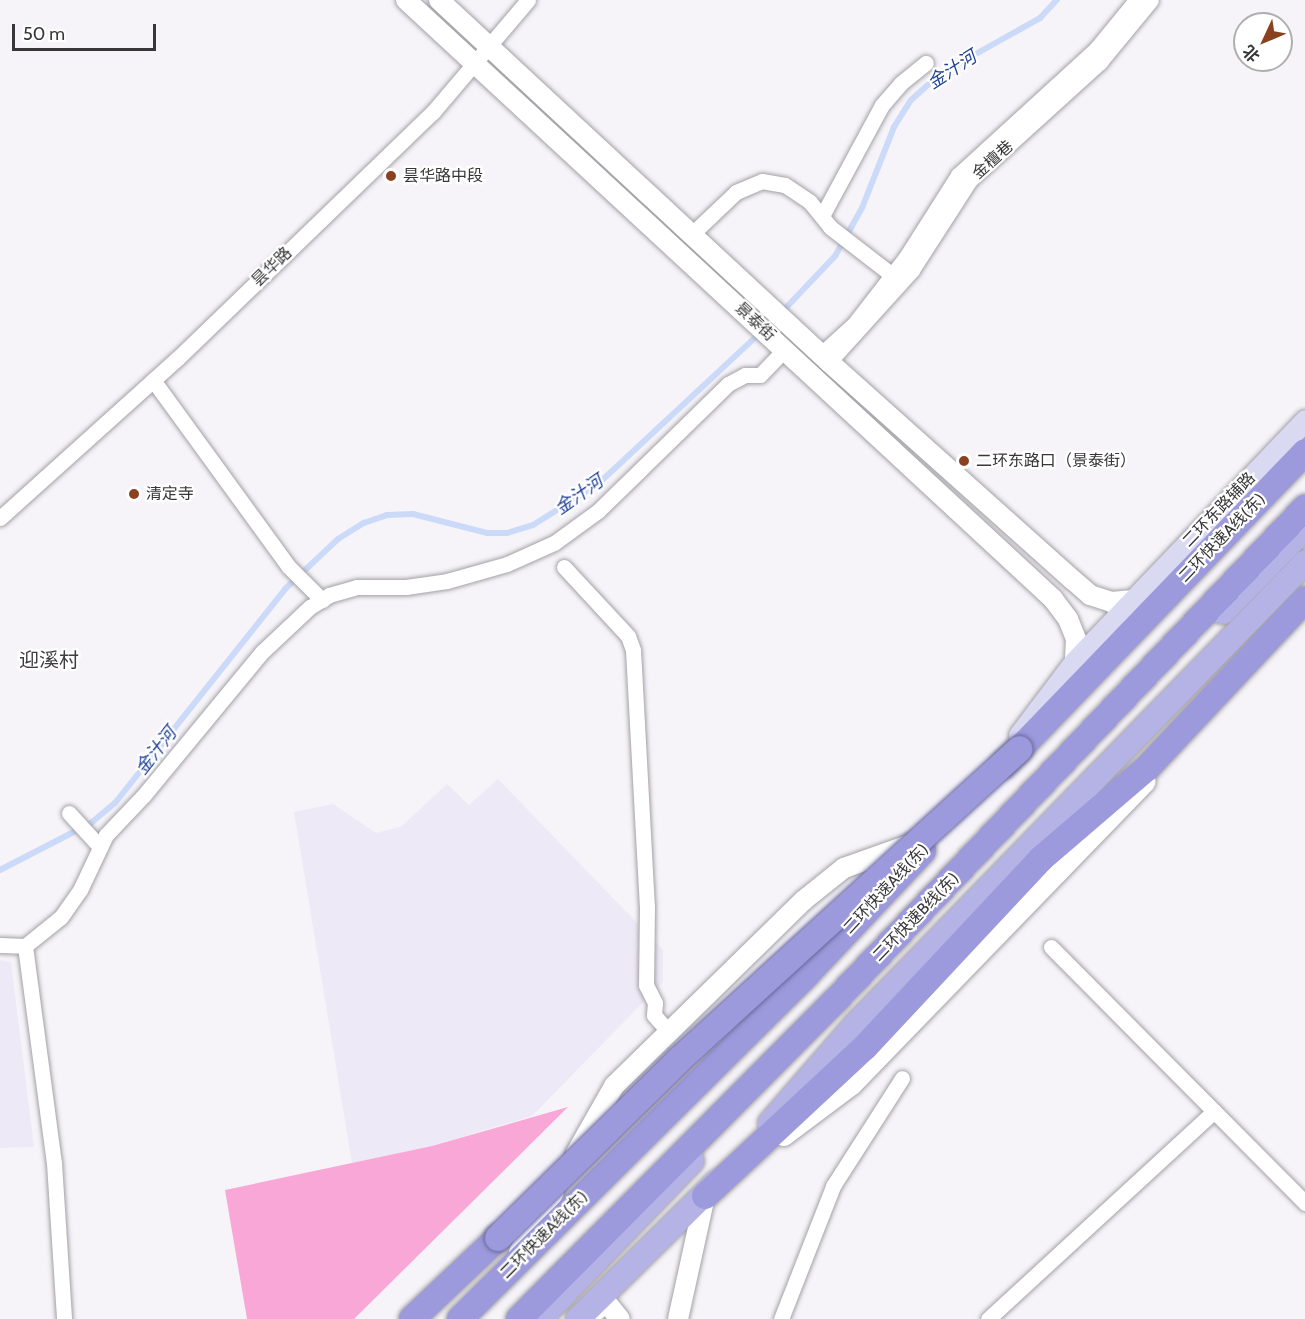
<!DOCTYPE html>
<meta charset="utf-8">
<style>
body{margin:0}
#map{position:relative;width:1305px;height:1319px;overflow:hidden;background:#f6f4f9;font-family:Cabin,"Noto Sans SC",sans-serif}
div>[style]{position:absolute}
.built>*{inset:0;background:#eee9f6}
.forest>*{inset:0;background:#f8a7d6}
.stream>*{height:6px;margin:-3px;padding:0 3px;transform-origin:3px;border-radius:3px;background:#cbdaf8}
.roads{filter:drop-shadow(0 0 2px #a3a1a6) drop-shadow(0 0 2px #a3a1a6)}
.minor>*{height:15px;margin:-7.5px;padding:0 7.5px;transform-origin:7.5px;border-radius:7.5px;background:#fff}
.tertiary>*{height:20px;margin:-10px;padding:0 10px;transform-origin:10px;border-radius:10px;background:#fff}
.secondary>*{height:21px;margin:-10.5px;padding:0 10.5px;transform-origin:10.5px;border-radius:10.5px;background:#dad9f2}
.primary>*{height:24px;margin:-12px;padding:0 12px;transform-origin:12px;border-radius:12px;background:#b5b3e5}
.trunk>*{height:26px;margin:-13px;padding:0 13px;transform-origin:13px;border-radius:13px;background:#9c9adc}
.bridges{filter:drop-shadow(0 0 2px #69679d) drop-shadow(0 0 2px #69679d)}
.trunk-bridge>*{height:26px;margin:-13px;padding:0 13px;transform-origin:13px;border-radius:13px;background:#9c9adc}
.dots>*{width:16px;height:16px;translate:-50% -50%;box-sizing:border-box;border:3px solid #fff;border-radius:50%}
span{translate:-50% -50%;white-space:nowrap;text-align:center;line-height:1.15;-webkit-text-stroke:4.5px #fff;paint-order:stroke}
.street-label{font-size:16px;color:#373638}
.poi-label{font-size:16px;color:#373638}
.left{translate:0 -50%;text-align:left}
.water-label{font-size:18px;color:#224497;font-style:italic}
.quarter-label{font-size:20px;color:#3f3d41}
.north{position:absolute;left:1233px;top:12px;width:60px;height:60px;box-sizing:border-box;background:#fff;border:2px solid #afafaf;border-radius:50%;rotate:226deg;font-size:16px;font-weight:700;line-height:24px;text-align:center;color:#373638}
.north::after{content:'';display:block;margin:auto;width:21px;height:27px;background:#894120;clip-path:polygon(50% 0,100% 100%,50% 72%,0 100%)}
.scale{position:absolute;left:12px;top:24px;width:144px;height:27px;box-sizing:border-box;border:3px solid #373638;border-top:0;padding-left:8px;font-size:18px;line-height:21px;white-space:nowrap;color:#373638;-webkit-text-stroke:4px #fff;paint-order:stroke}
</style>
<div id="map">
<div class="built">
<i style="clip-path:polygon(498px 779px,663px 950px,663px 982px,532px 1116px,432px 1146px,352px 1163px,294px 812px,333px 804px,376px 833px,402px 826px,447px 784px,469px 805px)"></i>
<i style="clip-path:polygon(0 960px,11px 962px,34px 1147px,0 1148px)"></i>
</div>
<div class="forest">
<i style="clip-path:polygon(568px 1107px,354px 1319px,247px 1319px,225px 1190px,432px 1146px)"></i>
</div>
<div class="stream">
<i style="left:781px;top:313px;width:79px;rotate:-46.5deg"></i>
<i style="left:835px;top:256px;width:55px;rotate:-60.6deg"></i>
<i style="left:862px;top:208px;width:87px;rotate:-68.4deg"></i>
<i style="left:894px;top:127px;width:32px;rotate:-58deg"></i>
<i style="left:911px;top:100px;width:39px;rotate:-42deg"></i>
<i style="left:940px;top:74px;width:115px;rotate:-29.2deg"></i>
<i style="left:1040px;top:18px;width:25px;rotate:-47deg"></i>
<i style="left:0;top:870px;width:102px;rotate:-27.3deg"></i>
<i style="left:91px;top:823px;width:31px;rotate:-40deg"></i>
<i style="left:115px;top:803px;width:273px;rotate:-51.5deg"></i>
<i style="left:285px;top:589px;width:73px;rotate:-43.3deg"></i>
<i style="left:338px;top:539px;width:31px;rotate:-32deg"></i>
<i style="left:364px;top:523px;width:24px;rotate:-19deg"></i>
<i style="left:387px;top:515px;width:26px;rotate:-2deg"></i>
<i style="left:413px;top:514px;width:76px;rotate:14.4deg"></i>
<i style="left:487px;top:533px;width:20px"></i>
<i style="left:507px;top:533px;width:27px;rotate:-17deg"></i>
<i style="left:533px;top:525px;width:75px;rotate:-32deg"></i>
<i style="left:597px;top:485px;width:223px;rotate:-43deg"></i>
</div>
<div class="roads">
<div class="minor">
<i style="left:822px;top:216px;width:126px;rotate:-61.6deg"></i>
<i style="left:882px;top:105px;width:29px;rotate:-49deg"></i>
<i style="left:901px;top:83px;width:32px;rotate:-39deg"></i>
<i style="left:693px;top:233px;width:59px;rotate:-43.6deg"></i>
<i style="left:736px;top:192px;width:28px;rotate:-23deg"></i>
<i style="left:762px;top:181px;width:23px;rotate:10deg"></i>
<i style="left:785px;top:185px;width:30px;rotate:34deg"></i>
<i style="left:810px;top:202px;width:32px;rotate:51deg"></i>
<i style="left:830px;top:227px;width:78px;rotate:37.7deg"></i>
<i style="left:821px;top:354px;width:45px;rotate:-42.3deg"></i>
<i style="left:854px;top:324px;width:85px;rotate:-52.2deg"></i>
<i style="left:906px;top:257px;width:97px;rotate:-57.6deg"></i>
<i style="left:958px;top:175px;width:187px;rotate:-42.4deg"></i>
<i style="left:1096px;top:49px;width:63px;rotate:-50.8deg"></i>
<i style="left:829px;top:362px;width:124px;rotate:-47.9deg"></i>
<i style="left:912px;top:270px;width:107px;rotate:-57.2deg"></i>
<i style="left:970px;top:180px;width:176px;rotate:-42.2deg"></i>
<i style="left:1100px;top:62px;width:80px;rotate:-50.6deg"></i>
<i style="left:153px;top:380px;width:231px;rotate:54deg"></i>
<i style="left:289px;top:567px;width:47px;rotate:45deg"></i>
<i style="left:0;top:518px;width:239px;rotate:-42deg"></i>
<i style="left:178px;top:358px;width:354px;rotate:-44deg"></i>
<i style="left:433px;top:112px;width:147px;rotate:-49.7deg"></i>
<i style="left:564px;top:567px;width:94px;rotate:47.2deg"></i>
<i style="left:628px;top:636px;width:15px;rotate:70deg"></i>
<i style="left:633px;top:650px;width:256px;rotate:86.9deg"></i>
<i style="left:647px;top:906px;width:79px;rotate:90.7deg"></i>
<i style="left:646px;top:985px;width:20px;rotate:63deg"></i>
<i style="left:655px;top:1003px;width:12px;rotate:95deg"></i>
<i style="left:654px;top:1015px;width:23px;rotate:49deg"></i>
<i style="left:69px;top:813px;width:46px;rotate:47.6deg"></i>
<i style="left:0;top:945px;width:25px;rotate:2deg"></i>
<i style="left:25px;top:946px;width:46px;rotate:-38.9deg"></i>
<i style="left:61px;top:917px;width:33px;rotate:-55deg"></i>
<i style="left:80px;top:890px;width:61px;rotate:-64.7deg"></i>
<i style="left:106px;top:835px;width:55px;rotate:-46.5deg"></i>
<i style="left:144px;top:795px;width:185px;rotate:-50.5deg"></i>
<i style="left:262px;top:652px;width:66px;rotate:-43.2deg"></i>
<i style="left:310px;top:607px;width:22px;rotate:-32deg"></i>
<i style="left:329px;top:595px;width:29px;rotate:-16deg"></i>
<i style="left:357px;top:587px;width:49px"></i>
<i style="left:406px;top:587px;width:41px;rotate:-8.3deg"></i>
<i style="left:447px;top:581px;width:62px;rotate:-15.8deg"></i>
<i style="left:507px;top:564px;width:51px;rotate:-24.1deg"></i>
<i style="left:554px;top:543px;width:54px;rotate:-36deg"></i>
<i style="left:598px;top:511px;width:182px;rotate:-44.3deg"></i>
<i style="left:728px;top:384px;width:19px;rotate:-28deg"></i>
<i style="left:745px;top:375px;width:15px"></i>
<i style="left:760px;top:375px;width:36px;rotate:-46deg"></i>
<i style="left:25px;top:946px;width:219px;rotate:82.4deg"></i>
<i style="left:54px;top:1163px;width:156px;rotate:86.3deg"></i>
<i style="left:1051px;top:947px;width:361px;rotate:45.2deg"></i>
<i style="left:781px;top:1319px;width:143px;rotate:-68.6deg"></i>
<i style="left:833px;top:1186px;width:128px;rotate:-57.4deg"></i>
<i style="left:988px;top:1319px;width:307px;rotate:-42.6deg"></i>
</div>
<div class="tertiary">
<i style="left:406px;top:0;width:882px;rotate:42.79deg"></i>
<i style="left:1053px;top:599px;width:25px;rotate:53deg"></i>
<i style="left:1068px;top:619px;width:22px;rotate:68deg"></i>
<i style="left:1076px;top:639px;width:22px;rotate:93deg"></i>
<i style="left:439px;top:0;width:532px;rotate:42.87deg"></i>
<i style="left:829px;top:362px;width:327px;rotate:41.8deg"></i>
<i style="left:1073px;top:580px;width:23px;rotate:41deg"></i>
<i style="left:1090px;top:595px;width:22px;rotate:18deg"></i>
<i style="left:1111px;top:602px;width:23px;rotate:-5deg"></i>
<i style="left:784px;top:1136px;width:85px;rotate:-36.9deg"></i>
<i style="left:852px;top:1085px;width:422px;rotate:-45.9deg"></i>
<i style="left:576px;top:1153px;width:77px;rotate:-60.4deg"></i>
<i style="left:614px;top:1086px;width:266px;rotate:-44.4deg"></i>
<i style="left:804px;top:900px;width:51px;rotate:-38.7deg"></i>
<i style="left:844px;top:868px;width:71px;rotate:-19.7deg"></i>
<i style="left:519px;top:1252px;width:69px;rotate:-59.7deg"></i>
<i style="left:597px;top:1310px;width:14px;rotate:-69deg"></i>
<i style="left:602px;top:1297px;width:28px;rotate:51deg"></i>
<i style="left:678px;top:1319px;width:126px;rotate:-77.6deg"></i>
<i style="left:705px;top:1196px;width:6px;rotate:-39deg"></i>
</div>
<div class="secondary">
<i style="left:1019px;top:735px;width:93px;rotate:-52.9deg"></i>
<i style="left:1075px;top:661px;width:333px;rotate:-46.3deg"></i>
</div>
<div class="primary">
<i style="left:1223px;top:612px;width:117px;rotate:-45.7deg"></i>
<i style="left:770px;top:1123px;width:131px;rotate:-49deg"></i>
<i style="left:856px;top:1024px;width:644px;rotate:-45.76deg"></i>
<i style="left:540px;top:1319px;width:219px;rotate:-46.1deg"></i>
<i style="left:578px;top:1319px;width:195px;rotate:-44.6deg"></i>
</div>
<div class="trunk">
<i style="left:1004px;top:765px;width:434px;rotate:-46.1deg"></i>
<i style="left:705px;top:1196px;width:219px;rotate:-43deg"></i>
<i style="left:865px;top:1047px;width:259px;rotate:-46.9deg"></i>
<i style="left:1042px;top:858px;width:138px;rotate:-40.6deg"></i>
<i style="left:1147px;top:768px;width:231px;rotate:-46.8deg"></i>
<i style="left:412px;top:1319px;width:118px;rotate:-43.3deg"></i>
<i style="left:460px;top:1319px;width:489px;rotate:-44.8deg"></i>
<i style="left:807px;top:974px;width:169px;rotate:-46.7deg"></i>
<i style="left:519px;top:1319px;width:447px;rotate:-45.2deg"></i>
<i style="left:834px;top:1002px;width:683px;rotate:-46.37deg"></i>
</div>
</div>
<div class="bridges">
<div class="trunk-bridge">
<i style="left:498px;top:1238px;width:254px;rotate:-44.5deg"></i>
<i style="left:679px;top:1060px;width:461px;rotate:-42.4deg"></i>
</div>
</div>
<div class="dots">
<i style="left:391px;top:176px;background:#894120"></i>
<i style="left:964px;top:461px;background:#894120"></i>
<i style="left:134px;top:494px;background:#894120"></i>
</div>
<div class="street-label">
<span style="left:993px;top:160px;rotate:-42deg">金檀巷</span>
<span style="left:272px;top:267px;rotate:-44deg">昙华路</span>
<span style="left:755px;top:322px;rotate:43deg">景泰街</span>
<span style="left:1219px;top:510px;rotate:-46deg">二环东路辅路</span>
<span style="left:1222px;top:538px;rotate:-46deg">二环快速A线(东)</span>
<span style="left:886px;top:889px;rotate:-47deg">二环快速A线(东)</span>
<span style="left:916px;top:917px;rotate:-46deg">二环快速B线(东)</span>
<span style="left:544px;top:1235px;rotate:-45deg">二环快速A线(东)</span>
</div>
<div class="poi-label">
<span class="left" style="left:403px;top:176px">昙华路中段</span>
<span class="left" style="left:976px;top:461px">二环东路口（景泰街）</span>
<span class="left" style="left:146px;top:494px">清定寺</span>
</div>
<div class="water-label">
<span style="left:952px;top:70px;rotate:-33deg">金汁河</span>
<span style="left:579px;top:495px;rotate:-35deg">金汁河</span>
<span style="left:156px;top:751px;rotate:-52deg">金汁河</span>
</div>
<div class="quarter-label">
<span style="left:49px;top:660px">迎溪村</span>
</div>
<div class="north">北</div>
<div class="scale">50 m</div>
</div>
